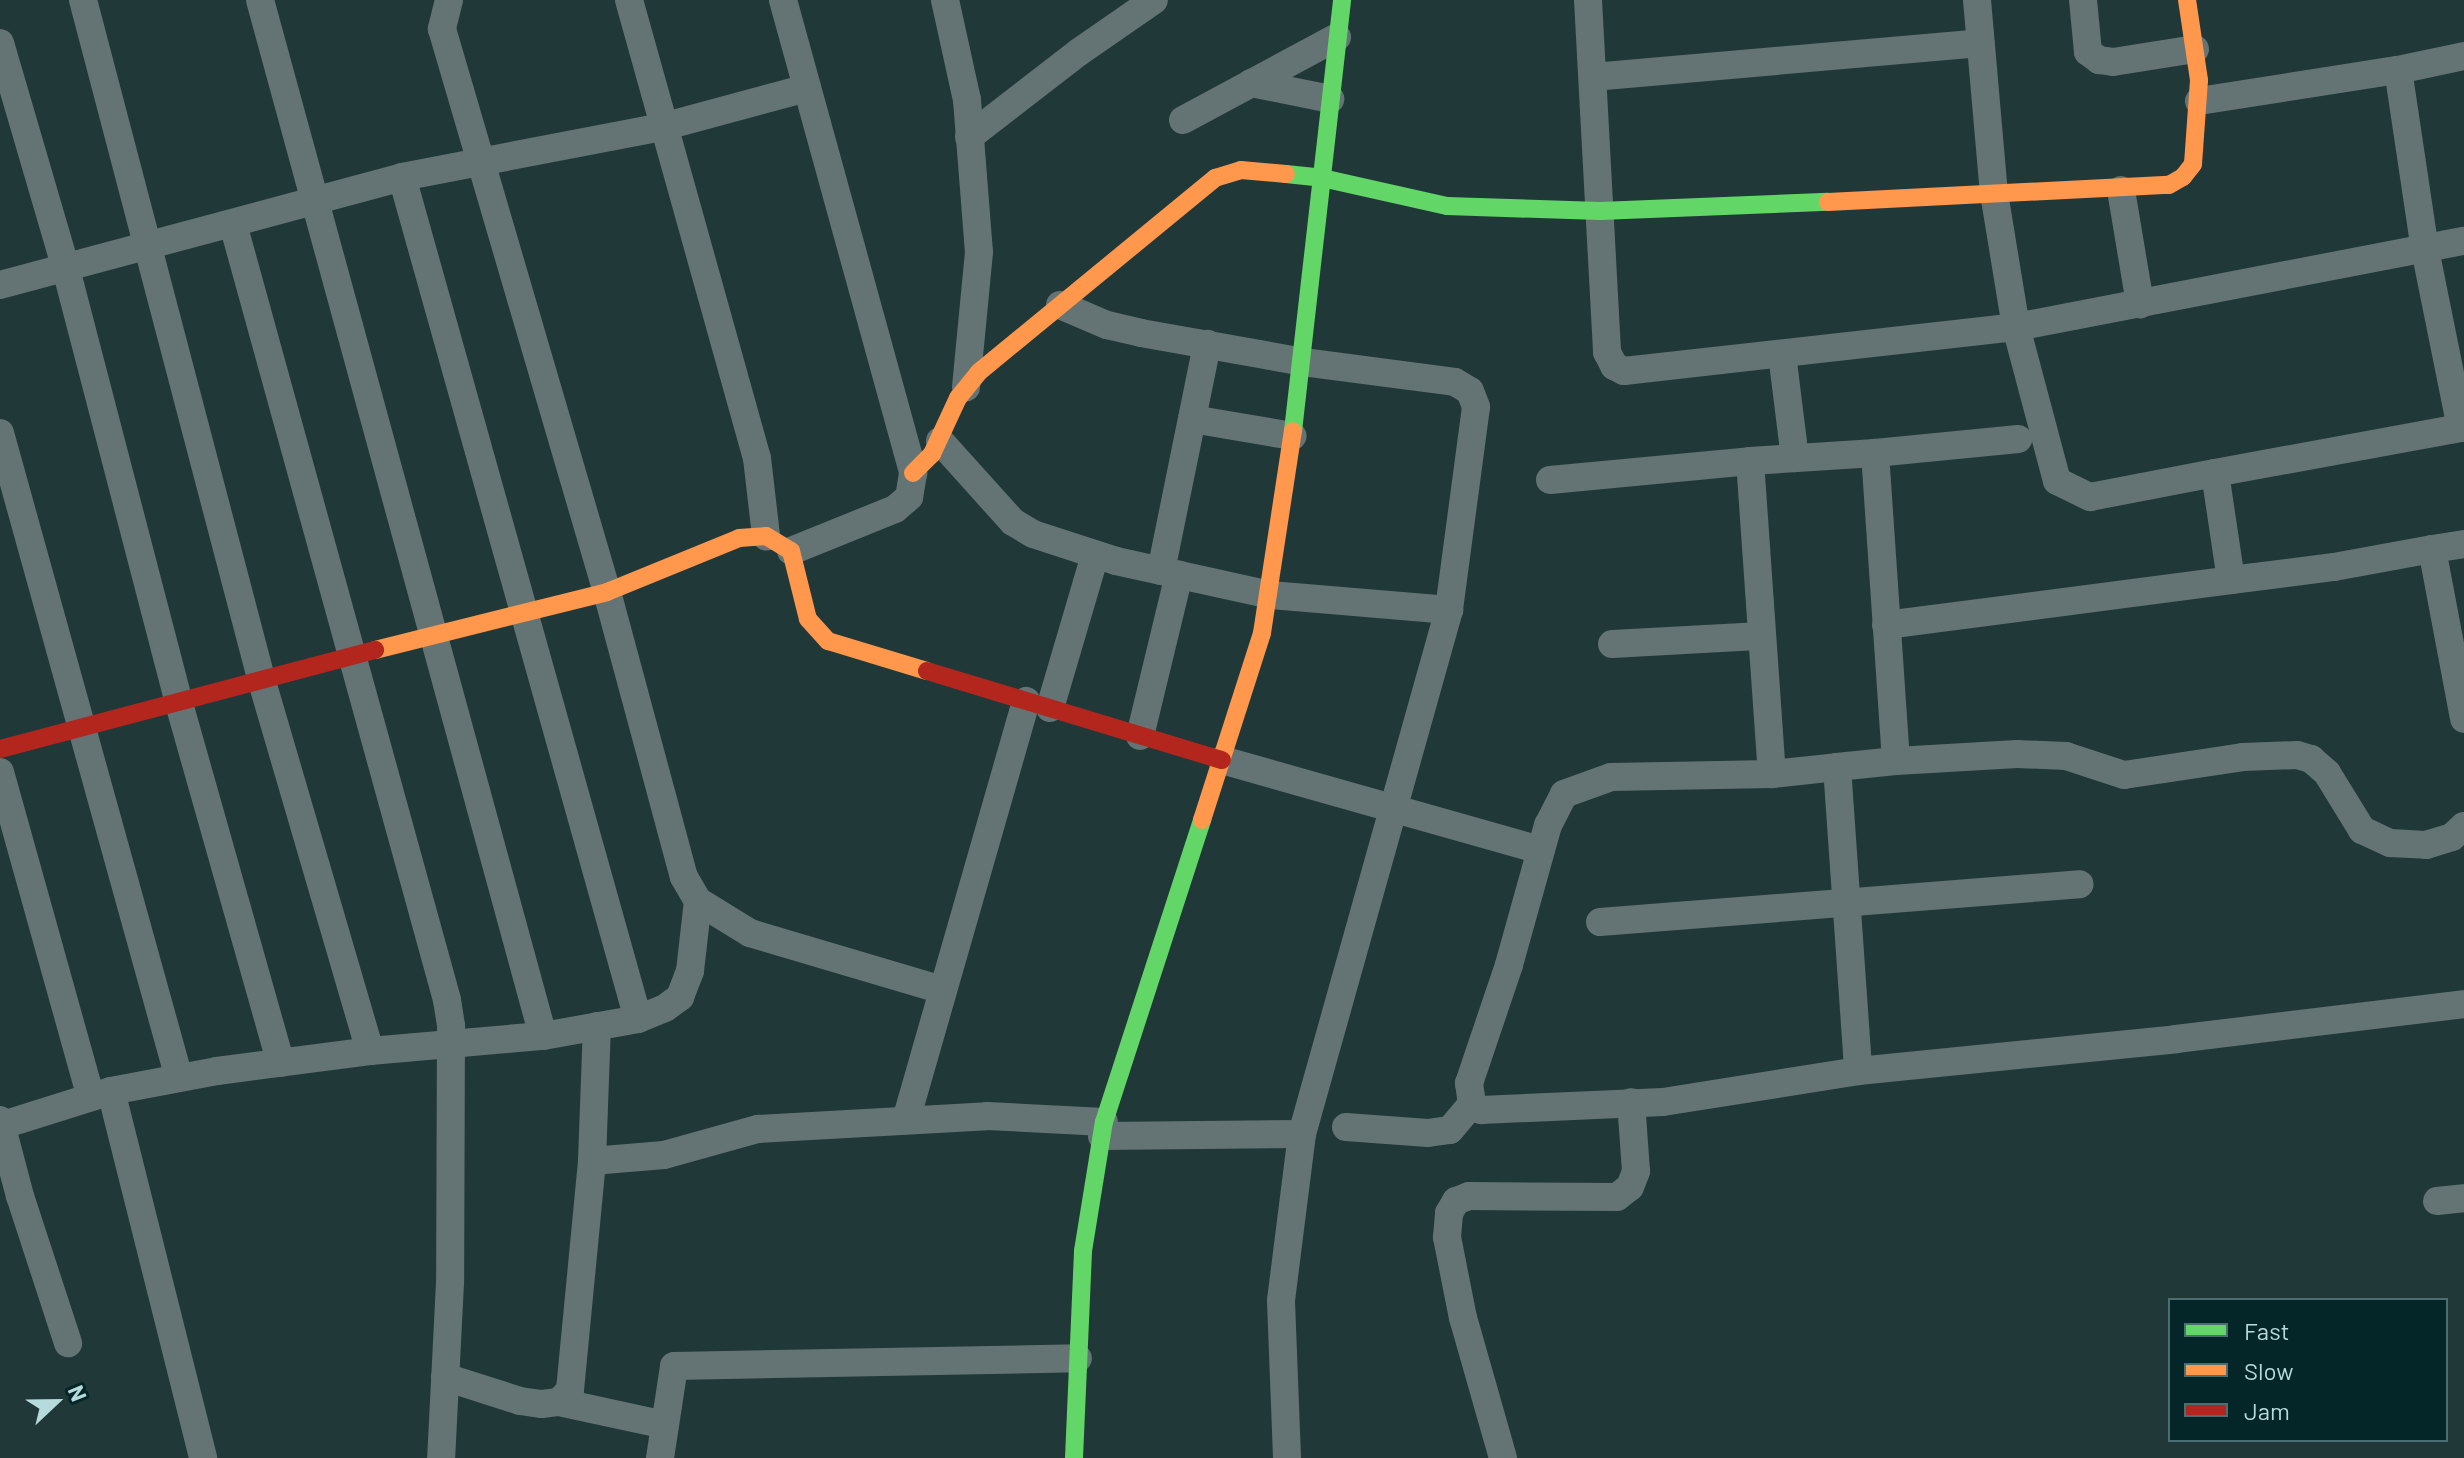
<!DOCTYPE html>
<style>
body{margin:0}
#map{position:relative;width:2464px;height:1458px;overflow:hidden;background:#213839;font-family:Barlow,sans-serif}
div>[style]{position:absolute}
.street>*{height:28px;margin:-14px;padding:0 14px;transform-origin:14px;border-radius:14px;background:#647474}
.fast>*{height:18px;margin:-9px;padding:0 9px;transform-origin:9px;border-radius:9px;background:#63d668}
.slow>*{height:18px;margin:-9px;padding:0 9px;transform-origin:9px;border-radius:9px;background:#ff974d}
.jam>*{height:18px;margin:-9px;padding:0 9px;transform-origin:9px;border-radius:9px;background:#b3261e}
span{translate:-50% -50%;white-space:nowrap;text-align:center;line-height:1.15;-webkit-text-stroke:8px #042628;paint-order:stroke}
.legend{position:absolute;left:2168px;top:1298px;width:280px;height:144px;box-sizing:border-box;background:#042628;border:2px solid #4b6e70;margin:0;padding:10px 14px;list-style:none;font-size:24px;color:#b6dbdc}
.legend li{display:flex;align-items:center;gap:16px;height:40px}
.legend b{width:40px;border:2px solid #4b6e70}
.north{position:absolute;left:16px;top:1362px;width:80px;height:80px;-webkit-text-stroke:6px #042628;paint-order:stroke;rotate:68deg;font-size:22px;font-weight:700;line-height:32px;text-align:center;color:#b6dbdc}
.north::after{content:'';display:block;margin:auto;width:28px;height:36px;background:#b6dbdc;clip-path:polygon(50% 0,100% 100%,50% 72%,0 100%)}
</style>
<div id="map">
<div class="street">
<i style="left:260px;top:0;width:1074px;rotate:74.72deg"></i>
<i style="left:449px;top:0;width:30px;rotate:104deg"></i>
<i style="left:442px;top:29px;width:587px;rotate:73.67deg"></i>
<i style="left:607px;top:592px;width:295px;rotate:74.9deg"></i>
<i style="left:684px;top:877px;width:28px;rotate:60deg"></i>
<i style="left:698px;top:901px;width:61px;rotate:31.6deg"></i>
<i style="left:750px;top:933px;width:201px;rotate:16.5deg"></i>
<i style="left:629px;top:0;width:476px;rotate:74.4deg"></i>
<i style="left:757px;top:458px;width:79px;rotate:83.4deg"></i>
<i style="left:783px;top:0;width:491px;rotate:74.6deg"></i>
<i style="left:913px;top:473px;width:24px;rotate:99deg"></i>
<i style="left:909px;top:497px;width:18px;rotate:139deg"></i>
<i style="left:895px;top:509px;width:112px;rotate:158deg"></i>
<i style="left:945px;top:0;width:102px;rotate:77.6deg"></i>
<i style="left:967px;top:100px;width:152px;rotate:85.5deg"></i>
<i style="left:979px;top:252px;width:136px;rotate:95.5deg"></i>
<i style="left:1588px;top:0;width:353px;rotate:86.9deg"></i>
<i style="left:1607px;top:352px;width:16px;rotate:63deg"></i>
<i style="left:1614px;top:366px;width:11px;rotate:27deg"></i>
<i style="left:1624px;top:371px;width:394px;rotate:-6.4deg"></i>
<i style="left:2016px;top:327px;width:456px;rotate:-10.9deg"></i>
<i style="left:1977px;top:0;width:194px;rotate:85deg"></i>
<i style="left:1994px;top:193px;width:136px;rotate:80.7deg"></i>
<i style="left:2016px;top:327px;width:159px;rotate:75.1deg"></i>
<i style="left:2057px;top:481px;width:37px;rotate:26deg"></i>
<i style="left:2090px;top:497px;width:127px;rotate:-10.9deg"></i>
<i style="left:2083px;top:0;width:52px;rotate:84.5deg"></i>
<i style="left:2088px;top:52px;width:14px;rotate:36deg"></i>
<i style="left:2099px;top:60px;width:14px;rotate:8deg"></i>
<i style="left:2113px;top:62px;width:83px;rotate:-9deg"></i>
<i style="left:0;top:43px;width:235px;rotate:73.7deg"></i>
<i style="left:66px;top:269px;width:445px;rotate:75.4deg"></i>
<i style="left:178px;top:700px;width:377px;rotate:74.2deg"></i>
<i style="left:1593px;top:77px;width:389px;rotate:-5deg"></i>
<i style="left:1251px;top:83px;width:81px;rotate:11.4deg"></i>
<i style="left:2199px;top:101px;width:201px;rotate:-8.9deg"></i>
<i style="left:2398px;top:70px;width:67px;rotate:-12deg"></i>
<i style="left:1183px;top:120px;width:175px;rotate:-28.3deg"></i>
<i style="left:969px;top:137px;width:139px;rotate:-37.7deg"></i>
<i style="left:1079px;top:52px;width:91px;rotate:-34.7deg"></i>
<i style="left:402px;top:177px;width:874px;rotate:74.34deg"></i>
<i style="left:2121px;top:190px;width:116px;rotate:80.5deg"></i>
<i style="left:233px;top:224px;width:805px;rotate:74.58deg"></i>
<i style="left:447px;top:1000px;width:26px;rotate:81deg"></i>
<i style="left:451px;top:1026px;width:257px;rotate:90.2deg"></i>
<i style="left:450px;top:1283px;width:175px;rotate:92.9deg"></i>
<i style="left:0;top:285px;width:416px;rotate:-15deg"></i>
<i style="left:402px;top:177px;width:269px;rotate:-10.9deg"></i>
<i style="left:666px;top:126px;width:146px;rotate:-15.1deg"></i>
<i style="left:1060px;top:305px;width:51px;rotate:23.1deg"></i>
<i style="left:1107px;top:325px;width:35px;rotate:13deg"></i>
<i style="left:1141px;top:333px;width:165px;rotate:10.1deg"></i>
<i style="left:1303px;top:362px;width:153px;rotate:7.5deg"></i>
<i style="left:1455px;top:382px;width:17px;rotate:31deg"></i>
<i style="left:1470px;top:391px;width:17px;rotate:69deg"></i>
<i style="left:1476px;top:407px;width:205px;rotate:97.6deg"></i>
<i style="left:1449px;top:610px;width:544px;rotate:105.67deg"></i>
<i style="left:1302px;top:1134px;width:168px;rotate:97.2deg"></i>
<i style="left:1281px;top:1301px;width:157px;rotate:87.8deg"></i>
<i style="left:1782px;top:354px;width:105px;rotate:82.9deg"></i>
<i style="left:1192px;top:419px;width:102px;rotate:9.6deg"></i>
<i style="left:0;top:433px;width:669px;rotate:74.49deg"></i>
<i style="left:940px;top:441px;width:109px;rotate:48deg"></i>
<i style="left:1013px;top:522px;width:23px;rotate:31deg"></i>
<i style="left:1033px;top:534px;width:87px;rotate:18deg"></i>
<i style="left:1116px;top:561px;width:158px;rotate:12.4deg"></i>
<i style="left:1270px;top:595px;width:180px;rotate:4.8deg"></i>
<i style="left:1875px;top:453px;width:144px;rotate:-5.6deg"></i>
<i style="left:1550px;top:480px;width:201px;rotate:-5.4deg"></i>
<i style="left:2464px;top:544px;width:32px;rotate:171deg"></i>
<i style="left:2432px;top:549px;width:173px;rotate:79.3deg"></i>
<i style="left:1161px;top:571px;width:232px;rotate:-78.5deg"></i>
<i style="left:2231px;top:580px;width:104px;rotate:-7.2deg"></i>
<i style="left:2334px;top:567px;width:100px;rotate:-10.4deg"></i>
<i style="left:1886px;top:625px;width:348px;rotate:-7.4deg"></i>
<i style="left:2231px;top:580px;width:108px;rotate:-98.5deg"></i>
<i style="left:2215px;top:473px;width:250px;rotate:-10.4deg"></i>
<i style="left:2461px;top:428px;width:182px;rotate:-101.4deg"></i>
<i style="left:2425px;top:250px;width:182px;rotate:-98.5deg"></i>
<i style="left:1612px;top:644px;width:150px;rotate:-3.1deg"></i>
<i style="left:1050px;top:708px;width:159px;rotate:-73.6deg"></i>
<i style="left:1140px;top:736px;width:166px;rotate:-76.4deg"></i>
<i style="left:1222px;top:760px;width:331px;rotate:15.8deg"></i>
<i style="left:1896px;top:761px;width:121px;rotate:-3.3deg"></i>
<i style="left:2017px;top:754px;width:49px;rotate:2.3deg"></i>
<i style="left:2066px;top:756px;width:61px;rotate:18.1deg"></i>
<i style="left:2124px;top:775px;width:120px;rotate:-8.6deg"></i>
<i style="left:2243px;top:757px;width:54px;rotate:-2.1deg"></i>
<i style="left:2297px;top:755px;width:15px;rotate:16deg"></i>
<i style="left:2311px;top:759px;width:21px;rotate:41deg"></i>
<i style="left:2327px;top:773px;width:67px;rotate:58.4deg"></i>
<i style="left:2362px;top:830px;width:31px;rotate:25deg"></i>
<i style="left:2390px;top:843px;width:36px;rotate:3deg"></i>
<i style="left:2426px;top:845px;width:27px;rotate:-17deg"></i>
<i style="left:2452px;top:837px;width:16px;rotate:-43deg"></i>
<i style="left:1837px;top:767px;width:59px;rotate:-5.8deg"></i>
<i style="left:1896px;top:761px;width:309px;rotate:-93.9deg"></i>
<i style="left:1875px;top:453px;width:125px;rotate:176.3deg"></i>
<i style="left:1750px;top:461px;width:314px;rotate:86deg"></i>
<i style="left:1772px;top:774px;width:65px;rotate:-6.1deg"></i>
<i style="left:1837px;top:767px;width:305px;rotate:86deg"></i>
<i style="left:0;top:772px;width:337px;rotate:74.4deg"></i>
<i style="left:1772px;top:774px;width:161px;rotate:178.9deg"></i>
<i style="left:1611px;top:777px;width:50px;rotate:160.1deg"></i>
<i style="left:1564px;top:794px;width:35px;rotate:117deg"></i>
<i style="left:1548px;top:825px;width:145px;rotate:105.6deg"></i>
<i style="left:1509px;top:965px;width:125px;rotate:108.7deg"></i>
<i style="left:1469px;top:1083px;width:21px;rotate:82deg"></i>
<i style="left:1472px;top:1104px;width:11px;rotate:34deg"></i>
<i style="left:1481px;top:1110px;width:182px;rotate:-2.5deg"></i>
<i style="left:1663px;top:1102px;width:197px;rotate:-9deg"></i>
<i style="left:1858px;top:1071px;width:320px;rotate:-5.7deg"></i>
<i style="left:2176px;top:1039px;width:290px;rotate:-6.9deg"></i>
<i style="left:1600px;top:922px;width:481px;rotate:-4.5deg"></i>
<i style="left:370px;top:1051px;width:174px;rotate:-5deg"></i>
<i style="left:543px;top:1036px;width:97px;rotate:-10.1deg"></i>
<i style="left:638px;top:1019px;width:29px;rotate:-22deg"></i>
<i style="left:665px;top:1008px;width:19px;rotate:-36deg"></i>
<i style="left:680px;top:997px;width:28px;rotate:-69deg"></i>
<i style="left:690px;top:971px;width:70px;rotate:-83.5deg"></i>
<i style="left:111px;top:1091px;width:378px;rotate:75.9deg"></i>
<i style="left:0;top:1120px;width:79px;rotate:75.3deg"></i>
<i style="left:20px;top:1196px;width:155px;rotate:71.9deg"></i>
<i style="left:906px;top:1120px;width:436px;rotate:-74deg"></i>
<i style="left:0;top:1126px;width:116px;rotate:-17.5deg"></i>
<i style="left:111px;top:1091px;width:108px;rotate:-10.7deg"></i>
<i style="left:217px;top:1071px;width:154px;rotate:-7.4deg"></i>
<i style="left:370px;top:1051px;width:389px;rotate:-106.3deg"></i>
<i style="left:261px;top:678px;width:701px;rotate:-104.71deg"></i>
<i style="left:1346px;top:1127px;width:82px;rotate:4.2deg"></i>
<i style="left:1428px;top:1133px;width:22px;rotate:-8deg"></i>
<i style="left:1450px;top:1130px;width:34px;rotate:-50deg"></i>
<i style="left:1102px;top:1136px;width:200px;rotate:-0.6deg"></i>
<i style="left:592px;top:1161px;width:72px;rotate:-4.8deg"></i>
<i style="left:664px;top:1155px;width:98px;rotate:-15.5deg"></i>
<i style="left:758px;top:1129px;width:229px;rotate:-3.2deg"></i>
<i style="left:987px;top:1116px;width:117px;rotate:2.9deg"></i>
<i style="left:2437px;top:1201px;width:27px;rotate:-6deg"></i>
<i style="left:445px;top:1377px;width:79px;rotate:17.7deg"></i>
<i style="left:520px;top:1401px;width:22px;rotate:8deg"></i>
<i style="left:542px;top:1404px;width:17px;rotate:-7deg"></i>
<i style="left:559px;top:1402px;width:16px;rotate:-47deg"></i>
<i style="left:570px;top:1390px;width:230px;rotate:-84.5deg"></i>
<i style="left:592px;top:1161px;width:135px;rotate:-87.9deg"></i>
<i style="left:559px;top:1402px;width:108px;rotate:12.2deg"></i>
<i style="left:660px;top:1458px;width:93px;rotate:-81.3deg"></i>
<i style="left:674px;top:1366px;width:404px;rotate:-1.1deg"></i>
<i style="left:1503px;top:1458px;width:146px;rotate:-105.9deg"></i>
<i style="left:1463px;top:1318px;width:83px;rotate:-101.2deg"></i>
<i style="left:1447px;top:1237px;width:24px;rotate:-85deg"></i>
<i style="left:1449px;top:1213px;width:14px;rotate:-60deg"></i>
<i style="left:1456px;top:1201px;width:14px;rotate:-21deg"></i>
<i style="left:1469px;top:1196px;width:148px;rotate:0.4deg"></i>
<i style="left:1617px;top:1197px;width:16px;rotate:-38deg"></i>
<i style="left:1630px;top:1187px;width:17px;rotate:-69deg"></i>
<i style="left:1636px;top:1171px;width:69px;rotate:-94.1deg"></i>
</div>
<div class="fast">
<i style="left:1286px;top:174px;width:36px;rotate:6deg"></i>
<i style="left:1322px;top:178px;width:128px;rotate:12.6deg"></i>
<i style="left:1447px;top:206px;width:153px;rotate:1.9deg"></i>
<i style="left:1600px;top:211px;width:228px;rotate:-2.3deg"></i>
<i style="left:1293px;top:431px;width:434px;rotate:-83.5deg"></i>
<i style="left:1074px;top:1458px;width:207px;rotate:-87.5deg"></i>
<i style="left:1083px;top:1251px;width:131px;rotate:-80.8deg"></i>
<i style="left:1104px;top:1122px;width:318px;rotate:-72deg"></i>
</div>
<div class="slow">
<i style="left:1828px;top:202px;width:341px;rotate:-2.9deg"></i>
<i style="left:2169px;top:185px;width:16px;rotate:-30deg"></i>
<i style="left:2183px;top:177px;width:16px;rotate:-52deg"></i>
<i style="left:2193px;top:164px;width:84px;rotate:-85.9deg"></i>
<i style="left:2199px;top:80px;width:81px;rotate:-98.5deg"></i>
<i style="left:913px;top:473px;width:27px;rotate:-45deg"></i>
<i style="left:932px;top:454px;width:62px;rotate:-65.1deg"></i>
<i style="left:958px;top:398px;width:33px;rotate:-51deg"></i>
<i style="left:979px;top:372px;width:306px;rotate:-39.4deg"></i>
<i style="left:1215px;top:178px;width:27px;rotate:-17deg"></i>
<i style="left:1241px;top:170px;width:45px;rotate:5.1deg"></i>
<i style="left:375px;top:650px;width:239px;rotate:-14deg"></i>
<i style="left:607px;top:592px;width:143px;rotate:-22.2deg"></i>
<i style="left:739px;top:538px;width:27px;rotate:-4deg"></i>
<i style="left:766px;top:536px;width:29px;rotate:31deg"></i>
<i style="left:791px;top:551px;width:70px;rotate:76deg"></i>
<i style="left:808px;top:619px;width:30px;rotate:48deg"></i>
<i style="left:828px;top:641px;width:103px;rotate:16.9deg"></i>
<i style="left:1202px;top:820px;width:196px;rotate:-72.2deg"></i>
<i style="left:1262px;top:633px;width:204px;rotate:-81.3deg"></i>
</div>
<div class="jam">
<i style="left:927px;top:671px;width:308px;rotate:16.8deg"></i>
<i style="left:0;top:749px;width:388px;rotate:-14.8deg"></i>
</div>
<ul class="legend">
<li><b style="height:10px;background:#63d668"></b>Fast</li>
<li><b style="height:10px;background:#ff974d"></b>Slow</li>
<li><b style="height:10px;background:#b3261e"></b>Jam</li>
</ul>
<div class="north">N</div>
</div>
